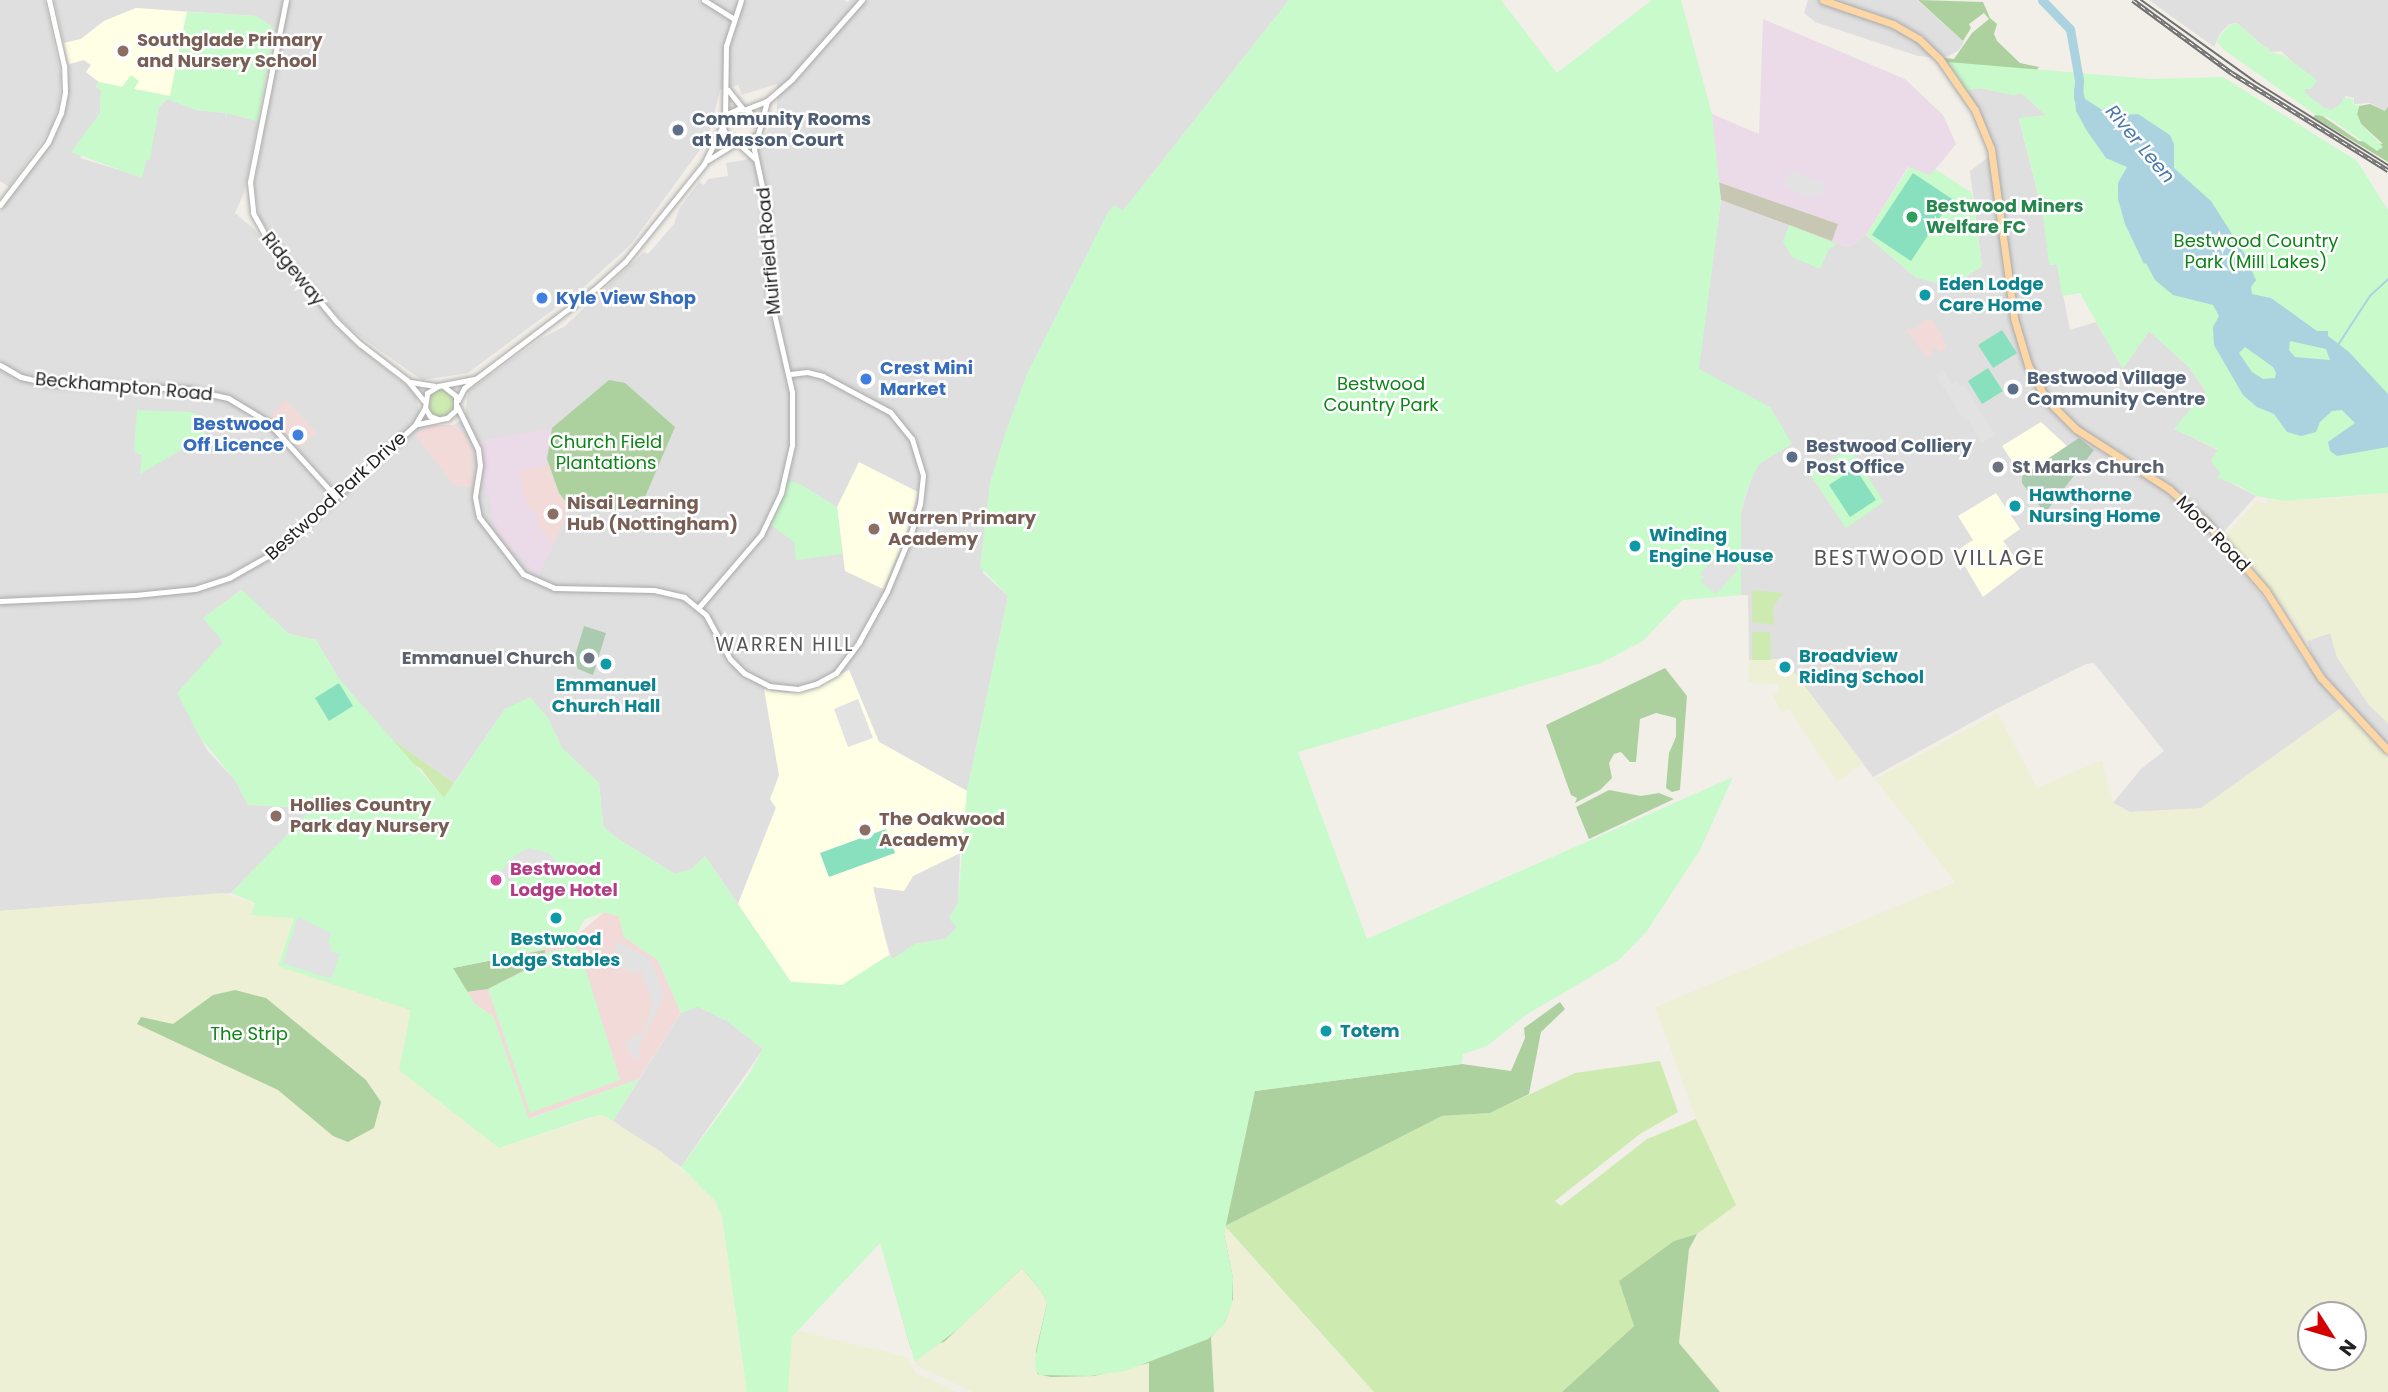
<!DOCTYPE html>
<style>
body{margin:0}
#map{position:relative;width:2388px;height:1392px;overflow:hidden;background:#f2efe9;font-family:Poppins,sans-serif}
div>[style]{position:absolute}
.residential>*{inset:0;background:#e0dfdf}
.commercial>*{inset:0;background:#f2dad9}
.industrial>*{inset:0;background:#ebdbe8}
.education>*{inset:0;background:#ffffe5}
.construction>*{inset:0;background:#c7c7b4}
.farmland>*{inset:0;background:#eef0d5}
.grass>*{inset:0;background:#cdebb0}
.round{border-radius:50%}
.forest>*{inset:0;background:#add19e}
.cemetery>*{inset:0;background:#aacbaf}
.park>*{inset:0;background:#c8facc}
.pitch>*{inset:0;background:#88e0be}
.parking>*{inset:0;background:#e2e2e2}
.water>*{inset:0;background:#aad3df}
.stream>*{height:2px;margin:-1px;padding:0 1px;transform-origin:1px;border-radius:1px;background:#aad3df}
.river>*{height:9px;margin:-4.5px;padding:0 4.5px;transform-origin:4.5px;border-radius:4.5px;background:#aad3df}
.roads{filter:drop-shadow(0 0 2px #a9a9a9) drop-shadow(0 0 2px #a9a9a9)}
.minor>*{height:5px;margin:-2.5px;padding:0 2.5px;transform-origin:2.5px;border-radius:2.5px;background:#fff}
.major>*{height:7px;margin:-3.5px;padding:0 3.5px;transform-origin:3.5px;border-radius:3.5px;background:#fcd6a4}
.tram>*{height:2px;margin:-1px;padding:0 1px;transform-origin:1px;border-radius:1px;background:#707070}
.rail>*{height:4.5px;margin-top:-2.25px;transform-origin:0;background:repeating-linear-gradient(90deg,#fff 0 5px,#707070 0 10px);box-sizing:border-box;border-block:2px solid #707070}
.dots>*{width:19px;height:19px;translate:-50% -50%;box-sizing:border-box;border:4px solid #fff;border-radius:50%}
span{translate:-50% -50%;white-space:nowrap;text-align:center;line-height:1.15;-webkit-text-stroke:5px #fff;paint-order:stroke}
.education-label{font-size:18px;color:#785e54;font-weight:700}
.left{translate:0 -50%;text-align:left}
.service-label{font-size:18px;color:#4e5e75;font-weight:700}
.leisure-label{font-size:18px;color:#27864d;font-weight:700}
.park-label{font-size:18px;color:#0c8416}
.street-label{font-size:18px;color:#222}
.culture-label{font-size:18px;color:#0d838f;font-weight:700}
.shop-label{font-size:18px;color:#366cbe;font-weight:700}
.right{translate:-100% -50%;text-align:right}
.worship-label{font-size:18px;color:#5b616d;font-weight:700}
.hotel-label{font-size:18px;color:#b23c85;font-weight:700}
.water-label{font-size:19px;color:#4a7aab;font-style:italic}
.neighbourhood-label{font-size:19px;color:#555;letter-spacing:2px}
.quarter-label{font-size:21px;color:#555;letter-spacing:2px}
.north{position:absolute;left:2297px;top:1301px;width:70px;height:70px;box-sizing:border-box;background:#fff;border:2px solid #a7a7a7;border-radius:50%;rotate:127deg;font-size:19px;font-weight:700;line-height:28px;text-align:center;color:#222}
.north::after{content:'';display:block;margin:auto;width:24px;height:32px;background:#d40000;clip-path:polygon(50% 0,100% 100%,50% 72%,0 100%)}
</style>
<div id="map">
<div class="residential">
<i style="clip-path:polygon(0 0,45px 0,61px 77px,59px 103px,52px 127px,9px 187px,0 181px)"></i>
<i style="clip-path:polygon(54px 0,844px 0,848px 2px,850px 0,1289px 0,1123px 211px,1027px 374px,990px 483px,983px 573px,1008px 596px,967px 791px,879px 742px,849px 670px,808px 690px,786px 693px,765px 690px,779px 775px,776px 807px,738px 904px,705px 856px,692px 869px,675px 874px,615px 837px,603px 826px,599px 783px,562px 748px,548px 718px,505px 709px,454px 783px,389px 737px,339px 679px,316px 640px,289px 634px,241px 590px,204px 618px,223px 641px,190px 716px,207px 750px,235px 780px,248px 805px,301px 807px,308px 814px,231px 893px,0 911px,0 211px,55px 138px,67px 104px,69px 64px,84px 59px,91px 65px,86px 72px,99px 82px,96px 86px,101px 90px,100px 113px,80px 158px,142px 177px,146px 160px,149px 159px,159px 107px,167px 99px,196px 110px,226px 113px,226px 117px,227px 113px,258px 121px,244px 193px,235px 213px,254px 229px,282px 266px,353px 343px,415px 392px,420px 412px,431px 425px,425px 427px,460px 430px,454px 425px,465px 418px,468px 391px,540px 339px,565px 326px,644px 252px,648px 254px,674px 224px,679px 209px,699px 182px,704px 185px,708px 179px,728px 176px,726px 163px,745px 160px,759px 147px,777px 112px,777px 84px,742px 95px,738px 85px,720px 90px,708px 139px,631px 244px,584px 287px,468px 373px,422px 380px,351px 330px,322px 300px,259px 218px,254px 185px,282px 33px,275px 32px,257px 16px,136px 8px,104px 21px,81px 39px,64px 43px)"></i>
<i style="clip-path:polygon(1808px 0,1917px 0,1964px 42px,1958px 51px,1944px 58px,1918px 56px,1815px 22px,1804px 13px)"></i>
<i style="clip-path:polygon(2149px 0,2388px 0,2388px 104px,2385px 111px,2370px 103px,2354px 104px,2354px 98px,2346px 96px,2333px 115px,2303px 94px,2306px 75px,2281px 51px,2270px 52px,2237px 23px,2230px 24px,2221px 32px,2214px 47px)"></i>
<i style="clip-path:polygon(1980px 88px,2014px 95px,2021px 93px,2047px 116px,2019px 119px,2043px 214px,2050px 265px,2057px 264px,2070px 330px,2096px 322px,2123px 368px,2149px 331px,2188px 366px,2203px 387px,2206px 391px,2175px 429px,2218px 450px,2211px 461px,2233px 484px,2256px 496px,2216px 540px,2271px 607px,2301px 657px,2341px 708px,2201px 811px,2130px 812px,2113px 803px,2141px 769px,2164px 751px,2094px 663px,2086px 664px,1996px 709px,1873px 777px,1784px 659px,1749px 660px,1748px 595px,1741px 595px,1741px 512px,1753px 472px,1759px 464px,1698px 369px,1721px 200px,1848px 247px,1866px 235px,1915px 277px,1952px 286px,1982px 266px,1970px 171px,1989px 157px,1985px 125px,1962px 91px)"></i>
<i style="clip-path:polygon(2330px 633px,2337px 657px,2369px 705px,2388px 723px,2388px 745px,2341px 697px,2313px 658px,2307px 641px)"></i>
<i style="clip-path:polygon(960px 853px,958px 903px,949px 918px,957px 927px,945px 939px,915px 944px,892px 960px,873px 897px,873px 887px,904px 891px,913px 876px)"></i>
<i style="clip-path:polygon(698px 1006px,727px 1021px,763px 1049px,681px 1167px,613px 1121px,681px 1013px)"></i>
</div>
<div class="commercial">
<i style="clip-path:polygon(1925px 319px,1933px 321px,1948px 348px,1940px 352px,1936px 348px,1932px 349px,1931px 358px,1926px 356px,1906px 329px,1915px 329px)"></i>
<i style="clip-path:polygon(286px 400px,317px 433px,299px 448px,270px 416px)"></i>
<i style="clip-path:polygon(431px 425px,454px 425px,468px 439px,473px 453px,471px 487px,455px 486px,414px 434px)"></i>
<i style="clip-path:polygon(549px 464px,559px 493px,570px 507px,554px 543px,535px 524px,540px 517px,526px 503px,518px 470px)"></i>
<i style="clip-path:polygon(604px 912px,619px 916px,624px 937px,658px 960px,681px 1013px,639px 1079px,528px 1119px,493px 1016px,475px 1004px,465px 992px,469px 966px,569px 942px)"></i>
</div>
<div class="industrial">
<i style="clip-path:polygon(1763px 19px,1905px 79px,1943px 115px,1956px 144px,1930px 176px,1908px 167px,1866px 235px,1848px 247px,1832px 241px,1838px 224px,1718px 182px,1712px 114px,1759px 134px)"></i>
<i style="clip-path:polygon(552px 428px,549px 464px,519px 471px,526px 503px,540px 518px,535px 524px,554px 543px,538px 578px,501px 537px,495px 526px,483px 475px,480px 441px)"></i>
</div>
<div class="education">
<i style="clip-path:polygon(136px 8px,187px 12px,170px 96px,99px 82px,86px 72px,91px 65px,84px 60px,69px 64px,64px 43px,81px 39px,104px 21px)"></i>
<i style="clip-path:polygon(2041px 422px,2068px 447px,2022px 476px,2002px 446px)"></i>
<i style="clip-path:polygon(859px 462px,918px 492px,906px 535px,883px 589px,845px 571px,837px 507px)"></i>
<i style="clip-path:polygon(1996px 493px,2020px 529px,2003px 541px,2022px 567px,1983px 597px,1956px 551px,1973px 540px,1958px 516px)"></i>
<i style="clip-path:polygon(849px 670px,879px 742px,967px 791px,960px 853px,913px 876px,904px 891px,873px 887px,889px 955px,842px 985px,791px 982px,738px 904px,776px 808px,770px 799px,779px 775px,764px 689px,786px 693px,808px 690px)"></i>
</div>
<div class="construction">
<i style="clip-path:polygon(1718px 182px,1838px 224px,1832px 241px,1721px 200px)"></i>
</div>
<div class="farmland">
<i style="clip-path:polygon(2388px 493px,2388px 723px,2369px 705px,2337px 657px,2330px 633px,2307px 641px,2291px 617px,2227px 539px,2227px 534px,2257px 500px,2264px 504px,2268px 500px,2331px 499px)"></i>
<i style="clip-path:polygon(1784px 659px,1863px 763px,1837px 782px,1789px 709px,1781px 713px,1773px 695px,1779px 692px,1778px 684px,1749px 682px,1749px 660px)"></i>
<i style="clip-path:polygon(evenodd,2341px 708px,2388px 756px,2388px 1392px,1720px 1392px,1679px 1343px,1689px 1249px,1697px 1234px,1735px 1204px,1696px 1119px,1655px 1007px,1955px 882px,1875px 779px,1998px 713px,2037px 788px,2102px 760px,2113px 803px,2130px 812px,2201px 808px,2341px 708px,2311px 1315px,2353px 1315px,2353px 1357px,2311px 1357px,2311px 1315px)"></i>
<i style="clip-path:polygon(223px 893px,294px 918px,279px 966px,412px 1010px,400px 1070px,499px 1148px,602px 1115px,660px 1151px,701px 1186px,715px 1201px,722px 1216px,747px 1392px,0 1392px,0 911px)"></i>
<i style="clip-path:polygon(1225px 1226px,1302px 1313px,1374px 1392px,1214px 1392px,1211px 1337px,1223px 1326px,1232px 1304px,1233px 1278px,1224px 1234px)"></i>
<i style="clip-path:polygon(1022px 1268px,1042px 1292px,1047px 1303px,1035px 1359px,1035px 1370px,1040px 1375px,1108px 1374px,1149px 1363px,1149px 1392px,973px 1392px,918px 1366px,915px 1362px,958px 1329px)"></i>
<i style="clip-path:polygon(800px 1331px,907px 1357px,916px 1373px,957px 1392px,788px 1392px,792px 1337px)"></i>
</div>
<div class="grass">
<i class="round" style="left:427px;top:389px;width:28px;height:28px"></i>
<i style="clip-path:polygon(1752px 590px,1783px 593px,1773px 607px,1774px 625px,1752px 622px)"></i>
<i style="clip-path:polygon(1752px 632px,1770px 632px,1771px 660px,1752px 660px)"></i>
<i style="clip-path:polygon(389px 737px,454px 783px,444px 799px,421px 769px,375px 741px)"></i>
<i style="clip-path:polygon(1660px 1061px,1678px 1112px,1640px 1134px,1555px 1201px,1561px 1206px,1647px 1139px,1696px 1119px,1736px 1205px,1697px 1234px,1674px 1241px,1620px 1281px,1634px 1326px,1562px 1392px,1374px 1392px,1225px 1226px,1442px 1116px,1490px 1113px,1575px 1073px)"></i>
</div>
<div class="forest">
<i style="clip-path:polygon(1918px 0,1983px 2px,1990px 18px,1997px 24px,1994px 34px,1997px 41px,2020px 63px,2039px 67px,2033px 75px,1951px 68px,1944px 58px,1954px 59px,1972px 33px,1989px 19px,1984px 13px,1969px 24px,1971px 28px,1963px 41px)"></i>
<i style="clip-path:polygon(2370px 104px,2385px 111px,2388px 106px,2388px 162px,2313px 117px,2318px 113px,2359px 141px,2383px 144px,2361px 124px,2357px 114px,2359px 106px)"></i>
<i style="clip-path:polygon(609px 380px,625px 383px,675px 427px,639px 511px,570px 507px,559px 493px,547px 459px,552px 428px)"></i>
<i style="clip-path:polygon(1665px 668px,1687px 696px,1680px 790px,1672px 792px,1666px 788px,1669px 753px,1676px 737px,1676px 718px,1656px 713px,1640px 719px,1636px 762px,1630px 762px,1621px 752px,1614px 754px,1609px 763px,1612px 778px,1600px 790px,1575px 803px,1577px 798px,1571px 795px,1546px 725px)"></i>
<i style="clip-path:polygon(1609px 790px,1641px 796px,1659px 793px,1674px 799px,1589px 839px,1576px 807px)"></i>
<i style="clip-path:polygon(545px 950px,544px 960px,488px 989px,465px 992px,412px 1010px,334px 984px,344px 954px,453px 968px)"></i>
<i style="clip-path:polygon(235px 990px,266px 998px,366px 1080px,381px 1102px,374px 1128px,348px 1142px,333px 1136px,278px 1090px,137px 1024px,141px 1017px,173px 1024px,213px 995px)"></i>
<i style="clip-path:polygon(1560px 1002px,1565px 1009px,1541px 1032px,1529px 1094px,1490px 1113px,1442px 1116px,1225px 1226px,1224px 1234px,1233px 1278px,1233px 1299px,1225px 1322px,1211px 1337px,1214px 1392px,1149px 1392px,1149px 1363px,1094px 1376px,1051px 1377px,1037px 1374px,1036px 1351px,1047px 1303px,1042px 1292px,1022px 1268px,944px 1342px,911px 1349px,881px 1243px,1255px 1091px,1462px 1064px,1511px 1071px,1525px 1038px,1524px 1028px)"></i>
<i style="clip-path:polygon(1697px 1234px,1689px 1249px,1679px 1343px,1720px 1392px,1562px 1392px,1634px 1326px,1619px 1281px,1674px 1241px)"></i>
</div>
<div class="cemetery">
<i style="clip-path:polygon(2079px 438px,2094px 450px,2045px 513px,2022px 483px,2022px 476px)"></i>
<i style="clip-path:polygon(584px 626px,606px 633px,593px 675px,578px 669px,574px 659px)"></i>
</div>
<div class="park">
<i style="clip-path:polygon(1289px 0,1501px 0,1557px 73px,1652px 0,1681px 0,1712px 114px,1721px 200px,1699px 369px,1770px 407px,1792px 444px,1759px 464px,1748px 486px,1741px 512px,1741px 595px,1682px 600px,1643px 641px,1601px 663px,1298px 752px,1367px 939px,1733px 777px,1700px 850px,1647px 931px,1619px 960px,1526px 1015px,1487px 1046px,1463px 1054px,1462px 1064px,1255px 1091px,1224px 1234px,1233px 1278px,1232px 1304px,1223px 1326px,1208px 1339px,1125px 1371px,1090px 1376px,1040px 1375px,1036px 1372px,1035px 1359px,1047px 1303px,1042px 1292px,1022px 1268px,958px 1329px,915px 1362px,880px 1243px,792px 1337px,788px 1392px,747px 1392px,722px 1216px,715px 1201px,681px 1167px,748px 1076px,763px 1049px,727px 1021px,698px 1007px,681px 1013px,658px 960px,624px 937px,619px 916px,604px 912px,585px 919px,571px 943px,453px 968px,475px 1004px,493px 1016px,529px 1119px,639px 1079px,613px 1121px,602px 1115px,588px 1118px,499px 1148px,399px 1070px,411px 1010px,278px 966px,294px 918px,251px 915px,255px 903px,231px 893px,307px 814px,301px 807px,248px 805px,235px 780px,199px 736px,177px 693px,223px 642px,203px 618px,242px 590px,289px 634px,316px 640px,339px 679px,444px 798px,505px 709px,530px 697px,548px 718px,562px 748px,599px 783px,603px 826px,615px 837px,675px 874px,692px 869px,705px 856px,791px 982px,842px 985px,889px 955px,892px 959px,915px 944px,945px 939px,957px 927px,949px 918px,958px 903px,967px 791px,1008px 596px,980px 567px,990px 483px,1006px 431px,1027px 374px,1108px 212px,1114px 205px,1123px 211px)"></i>
<i style="clip-path:polygon(187px 12px,257px 16px,274px 28px,258px 121px,227px 113px,226px 118px,225px 113px,196px 110px,167px 99px,159px 107px,150px 159px,146px 161px,142px 178px,71px 152px,100px 113px,101px 90px,96px 86px,99px 82px,122px 87px,131px 75px,139px 81px,134px 89px,170px 96px)"></i>
<i style="clip-path:polygon(2237px 23px,2260px 44px,2269px 48px,2269px 52px,2283px 55px,2317px 80px,2311px 89px,2305px 89px,2305px 93px,2323px 107px,2331px 110px,2341px 104px,2343px 98px,2354px 99px,2353px 104px,2359px 106px,2357px 114px,2361px 124px,2383px 147px,2377px 151px,2328px 117px,2316px 115px,2223px 49px,2217px 42px,2222px 33px,2230px 25px)"></i>
<i style="clip-path:polygon(1948px 62px,2151px 79px,2223px 77px,2357px 161px,2388px 210px,2388px 493px,2284px 501px,2256px 496px,2240px 486px,2217px 478px,2220px 473px,2211px 461px,2218px 449px,2174px 429px,2206px 391px,2188px 366px,2149px 331px,2123px 369px,2080px 293px,2062px 296px,2057px 264px,2049px 265px,2043px 214px,2019px 118px,2046px 115px,2021px 93px,2014px 95px,1980px 88px,1962px 91px)"></i>
<i style="clip-path:polygon(1909px 167px,1930px 175px,1935px 169px,1972px 193px,1982px 266px,1949px 287px,1915px 277px,1866px 235px)"></i>
<i style="clip-path:polygon(1789px 225px,1837px 244px,1829px 249px,1820px 269px,1792px 257px,1783px 242px)"></i>
<i style="clip-path:polygon(137px 410px,190px 412px,210px 419px,201px 442px,191px 444px,140px 474px,142px 455px,134px 452px)"></i>
<i style="clip-path:polygon(1849px 447px,1884px 502px,1846px 528px,1810px 474px)"></i>
<i style="clip-path:polygon(789px 481px,800px 484px,837px 507px,842px 554px,796px 560px,794px 542px,771px 525px)"></i>
<i style="clip-path:polygon(575px 946px,582px 957px,620px 1080px,530px 1113px,488px 989px,544px 961px,545px 953px)"></i>
</div>
<div class="pitch">
<i style="clip-path:polygon(1913px 173px,1952px 199px,1911px 261px,1872px 235px)"></i>
<i style="clip-path:polygon(2002px 330px,2017px 353px,1993px 368px,1978px 345px)"></i>
<i style="clip-path:polygon(1988px 368px,2003px 391px,1982px 404px,1968px 381px)"></i>
<i style="clip-path:polygon(1855px 468px,1876px 500px,1850px 517px,1829px 485px)"></i>
<i style="clip-path:polygon(339px 683px,353px 706px,329px 721px,315px 698px)"></i>
<i style="clip-path:polygon(886px 829px,895px 853px,829px 877px,820px 853px)"></i>
</div>
<div class="parking">
<i style="clip-path:polygon(1792px 171px,1826px 184px,1822px 195px,1812px 194px,1810px 198px,1794px 191px,1783px 182px)"></i>
<i style="clip-path:polygon(1943px 370px,1952px 384px,1956px 382px,1960px 387px,1964px 385px,1995px 435px,1982px 443px,1968px 420px,1965px 421px,1936px 375px)"></i>
<i style="clip-path:polygon(1720px 556px,1737px 566px,1737px 571px,1716px 594px,1700px 581px,1704px 577px,1700px 574px,1714px 558px,1716px 560px)"></i>
<i style="clip-path:polygon(858px 699px,873px 738px,848px 747px,834px 709px)"></i>
<i style="clip-path:polygon(529px 848px,549px 853px,558px 864px,554px 871px,522px 867px,510px 881px,500px 873px,514px 856px)"></i>
<i style="clip-path:polygon(298px 917px,331px 933px,328px 943px,332px 945px,330px 951px,340px 954px,331px 979px,283px 963px)"></i>
<i style="clip-path:polygon(619px 942px,649px 958px,657px 973px,664px 998px,638px 1047px,641px 1056px,634px 1060px,625px 1042px,632px 1040px,631px 1036px,638px 1033px,639px 1037px,642px 1036px,653px 1005px,642px 971px,635px 974px,608px 961px)"></i>
</div>
<div class="water">
<i style="clip-path:polygon(evenodd,2074px 88px,2082px 88px,2085px 99px,2112px 116px,2138px 114px,2170px 135px,2174px 144px,2174px 168px,2211px 201px,2244px 253px,2256px 280px,2251px 287px,2252px 294px,2271px 298px,2317px 331px,2328px 331px,2328px 336px,2349px 352px,2388px 394px,2388px 447px,2337px 456px,2330px 451px,2328px 442px,2355px 423px,2342px 410px,2332px 411px,2320px 422px,2316px 432px,2301px 436px,2287px 432px,2274px 414px,2257px 407px,2243px 395px,2214px 345px,2213px 327px,2219px 316px,2213px 305px,2173px 295px,2155px 280px,2146px 263px,2144px 264px,2125px 224px,2118px 199px,2118px 183px,2127px 167px,2106px 158px,2087px 131px,2076px 111px,2074px 88px,2290px 341px,2326px 349px,2330px 360px,2295px 357px,2289px 350px,2290px 341px,2074px 88px,2245px 347px,2273px 367px,2276px 373px,2275px 378px,2263px 379px,2252px 372px,2239px 353px,2245px 347px)"></i>
</div>
<div class="stream">
<i style="left:2338px;top:345px;width:59px;rotate:-56.9deg"></i>
<i style="left:2370px;top:296px;width:25px;rotate:-43deg"></i>
</div>
<div class="river">
<i style="left:2042px;top:0;width:40px;rotate:46deg"></i>
<i style="left:2070px;top:29px;width:52px;rotate:80deg"></i>
<i style="left:2079px;top:80px;width:18px;rotate:93deg"></i>
</div>
<div class="roads">
<div class="minor">
<i style="left:286px;top:0;width:186px;rotate:101.2deg"></i>
<i style="left:250px;top:182px;width:31px;rotate:84deg"></i>
<i style="left:253px;top:213px;width:26px;rotate:61deg"></i>
<i style="left:266px;top:236px;width:112px;rotate:50.5deg"></i>
<i style="left:337px;top:322px;width:32px;rotate:44deg"></i>
<i style="left:360px;top:344px;width:59px;rotate:37.5deg"></i>
<i style="left:407px;top:380px;width:27px;rotate:51deg"></i>
<i style="left:704px;top:0;width:34px;rotate:32deg"></i>
<i style="left:728px;top:90px;width:24px;rotate:52deg"></i>
<i style="left:746px;top:109px;width:22px;rotate:-21deg"></i>
<i style="left:767px;top:101px;width:33px;rotate:-41deg"></i>
<i style="left:792px;top:79px;width:106px;rotate:-48.5deg"></i>
<i style="left:725px;top:118px;width:72px;rotate:-89.2deg"></i>
<i style="left:726px;top:46px;width:48px;rotate:-71.9deg"></i>
<i style="left:723px;top:128px;width:9px;rotate:69deg"></i>
<i style="left:726px;top:136px;width:13px;rotate:32deg"></i>
<i style="left:737px;top:143px;width:11px;rotate:-5deg"></i>
<i style="left:748px;top:142px;width:9px;rotate:-41deg"></i>
<i style="left:739px;top:144px;width:22px;rotate:43deg"></i>
<i style="left:708px;top:160px;width:32px;rotate:-32deg"></i>
<i style="left:0;top:205px;width:79px;rotate:-52.7deg"></i>
<i style="left:48px;top:142px;width:32px;rotate:-66deg"></i>
<i style="left:61px;top:113px;width:21px;rotate:-79deg"></i>
<i style="left:65px;top:92px;width:26px;rotate:-92deg"></i>
<i style="left:64px;top:66px;width:68px;rotate:-102.8deg"></i>
<i style="left:0;top:365px;width:24px;rotate:30deg"></i>
<i style="left:21px;top:377px;width:26px;rotate:13deg"></i>
<i style="left:46px;top:383px;width:142px;rotate:2.4deg"></i>
<i style="left:188px;top:389px;width:41px;rotate:12.7deg"></i>
<i style="left:228px;top:398px;width:47px;rotate:31deg"></i>
<i style="left:268px;top:422px;width:101px;rotate:47.8deg"></i>
<i style="left:410px;top:382px;width:24px;rotate:9deg"></i>
<i style="left:458px;top:400px;width:13px;rotate:-63deg"></i>
<i style="left:464px;top:388px;width:16px;rotate:-38deg"></i>
<i style="left:477px;top:378px;width:149px;rotate:-37.1deg"></i>
<i style="left:596px;top:288px;width:39px;rotate:-42deg"></i>
<i style="left:625px;top:262px;width:126px;rotate:-51.1deg"></i>
<i style="left:704px;top:164px;width:57px;rotate:-63.9deg"></i>
<i style="left:729px;top:113px;width:10px;rotate:-24deg"></i>
<i style="left:738px;top:109px;width:10px;rotate:6deg"></i>
<i style="left:748px;top:110px;width:16px;rotate:52deg"></i>
<i style="left:457px;top:406px;width:48px;rotate:64deg"></i>
<i style="left:478px;top:449px;width:16px;rotate:83deg"></i>
<i style="left:480px;top:465px;width:32px;rotate:99deg"></i>
<i style="left:475px;top:497px;width:20px;rotate:79deg"></i>
<i style="left:479px;top:517px;width:72px;rotate:52.3deg"></i>
<i style="left:523px;top:574px;width:34px;rotate:24deg"></i>
<i style="left:554px;top:588px;width:100px;rotate:1.1deg"></i>
<i style="left:654px;top:590px;width:31px;rotate:13deg"></i>
<i style="left:684px;top:597px;width:28px;rotate:39deg"></i>
<i style="left:706px;top:615px;width:50px;rotate:61.4deg"></i>
<i style="left:730px;top:659px;width:20px;rotate:45deg"></i>
<i style="left:744px;top:673px;width:28px;rotate:27deg"></i>
<i style="left:769px;top:686px;width:29px;rotate:6deg"></i>
<i style="left:798px;top:689px;width:19px;rotate:-16deg"></i>
<i style="left:816px;top:684px;width:23px;rotate:-29deg"></i>
<i style="left:836px;top:673px;width:39px;rotate:-53deg"></i>
<i style="left:859px;top:642px;width:58px;rotate:-61.2deg"></i>
<i style="left:887px;top:591px;width:63px;rotate:-67.5deg"></i>
<i style="left:911px;top:533px;width:30px;rotate:-73deg"></i>
<i style="left:920px;top:504px;width:29px;rotate:-84deg"></i>
<i style="left:923px;top:475px;width:38px;rotate:-107deg"></i>
<i style="left:912px;top:439px;width:35px;rotate:-129deg"></i>
<i style="left:890px;top:412px;width:76px;rotate:-151.8deg"></i>
<i style="left:823px;top:376px;width:16px;rotate:-166deg"></i>
<i style="left:807px;top:372px;width:17px;rotate:173deg"></i>
<i style="left:438px;top:419px;width:9px;rotate:-159deg"></i>
<i style="left:430px;top:416px;width:9px;rotate:-122deg"></i>
<i style="left:425px;top:408px;width:15px;rotate:-82deg"></i>
<i style="left:427px;top:393px;width:13px;rotate:-32deg"></i>
<i style="left:438px;top:386px;width:37px;rotate:-11deg"></i>
<i style="left:418px;top:424px;width:30px;rotate:-12deg"></i>
<i style="left:447px;top:418px;width:12px;rotate:-42deg"></i>
<i style="left:456px;top:410px;width:14px;rotate:-90deg"></i>
<i style="left:456px;top:396px;width:16px;rotate:-142deg"></i>
<i style="left:0;top:601px;width:135px;rotate:-2.5deg"></i>
<i style="left:135px;top:595px;width:60px;rotate:-5.7deg"></i>
<i style="left:195px;top:589px;width:36px;rotate:-18deg"></i>
<i style="left:229px;top:578px;width:53px;rotate:-29.5deg"></i>
<i style="left:275px;top:552px;width:189px;rotate:-42.2deg"></i>
<i style="left:415px;top:425px;width:20px;rotate:-60deg"></i>
<i style="left:699px;top:607px;width:95px;rotate:-49.3deg"></i>
<i style="left:761px;top:535px;width:47px;rotate:-64.5deg"></i>
<i style="left:781px;top:493px;width:49px;rotate:-77.1deg"></i>
<i style="left:792px;top:445px;width:53px;rotate:-90deg"></i>
<i style="left:792px;top:392px;width:98px;rotate:-102.9deg"></i>
<i style="left:770px;top:296px;width:91px;rotate:-92.5deg"></i>
<i style="left:766px;top:205px;width:57px;rotate:-102.1deg"></i>
<i style="left:754px;top:149px;width:50px;rotate:-74.8deg"></i>
</div>
<div class="major">
<i style="left:1823px;top:0;width:74px;rotate:18.9deg"></i>
<i style="left:1893px;top:24px;width:30px;rotate:30deg"></i>
<i style="left:1919px;top:39px;width:28px;rotate:44deg"></i>
<i style="left:1939px;top:58px;width:63px;rotate:55.3deg"></i>
<i style="left:1975px;top:110px;width:42px;rotate:67.7deg"></i>
<i style="left:1991px;top:149px;width:171px;rotate:82.2deg"></i>
<i style="left:2014px;top:318px;width:49px;rotate:73.4deg"></i>
<i style="left:2028px;top:365px;width:40px;rotate:62deg"></i>
<i style="left:2047px;top:400px;width:41px;rotate:45deg"></i>
<i style="left:2076px;top:429px;width:111px;rotate:32.8deg"></i>
<i style="left:2169px;top:489px;width:48px;rotate:41.6deg"></i>
<i style="left:2205px;top:521px;width:93px;rotate:48.9deg"></i>
<i style="left:2266px;top:591px;width:103px;rotate:57.7deg"></i>
<i style="left:2321px;top:678px;width:98px;rotate:47.1deg"></i>
</div>
</div>
<div class="tram">
<i style="left:2141px;top:0;width:139px;rotate:35.6deg"></i>
<i style="left:2254px;top:81px;width:158px;rotate:32.1deg"></i>
</div>
<div class="rail">
<i style="left:2133px;top:0;width:123px;rotate:36.4deg"></i>
<i style="left:2232px;top:73px;width:184px;rotate:31.9deg"></i>
</div>
<div class="dots">
<i style="left:123px;top:51px;background:#8d6e63"></i>
<i style="left:678px;top:130px;background:#5c6f8a"></i>
<i style="left:1912px;top:217px;background:#2e9e5b"></i>
<i style="left:1925px;top:295px;background:#0f9aa8"></i>
<i style="left:542px;top:298px;background:#3f7fe0"></i>
<i style="left:866px;top:379px;background:#3f7fe0"></i>
<i style="left:2013px;top:389px;background:#5c6f8a"></i>
<i style="left:298px;top:435px;background:#3f7fe0"></i>
<i style="left:1792px;top:457px;background:#5c6f8a"></i>
<i style="left:1998px;top:467px;background:#6b7280"></i>
<i style="left:2015px;top:506px;background:#0f9aa8"></i>
<i style="left:553px;top:514px;background:#8d6e63"></i>
<i style="left:874px;top:529px;background:#8d6e63"></i>
<i style="left:1635px;top:546px;background:#0f9aa8"></i>
<i style="left:589px;top:658px;background:#6b7280"></i>
<i style="left:606px;top:664px;background:#0f9aa8"></i>
<i style="left:1785px;top:667px;background:#0f9aa8"></i>
<i style="left:276px;top:816px;background:#8d6e63"></i>
<i style="left:865px;top:830px;background:#8d6e63"></i>
<i style="left:496px;top:880px;background:#d1479c"></i>
<i style="left:556px;top:918px;background:#0f9aa8"></i>
<i style="left:1326px;top:1031px;background:#0f9aa8"></i>
</div>
<div class="education-label">
<span class="left" style="left:137px;top:51px">Southglade Primary<br>and Nursery School</span>
<span class="left" style="left:567px;top:514px">Nisai Learning<br>Hub (Nottingham)</span>
<span class="left" style="left:888px;top:529px">Warren Primary<br>Academy</span>
<span class="left" style="left:290px;top:816px">Hollies Country<br>Park day Nursery</span>
<span class="left" style="left:879px;top:830px">The Oakwood<br>Academy</span>
</div>
<div class="service-label">
<span class="left" style="left:692px;top:130px">Community Rooms<br>at Masson Court</span>
<span class="left" style="left:2027px;top:389px">Bestwood Village<br>Community Centre</span>
<span class="left" style="left:1806px;top:457px">Bestwood Colliery<br>Post Office</span>
</div>
<div class="leisure-label">
<span class="left" style="left:1926px;top:217px">Bestwood Miners<br>Welfare FC</span>
</div>
<div class="park-label">
<span style="left:2256px;top:252px">Bestwood Country<br>Park (Mill Lakes)</span>
<span style="left:1381px;top:395px">Bestwood<br>Country Park</span>
<span style="left:606px;top:453px">Church Field<br>Plantations</span>
<span style="left:249px;top:1034px">The Strip</span>
</div>
<div class="street-label">
<span style="left:769px;top:251px;rotate:-95deg">Muirfield Road</span>
<span style="left:293px;top:269px;rotate:51deg">Ridgeway</span>
<span style="left:124px;top:387px;rotate:5deg">Beckhampton Road</span>
<span style="left:336px;top:496px;rotate:-42deg">Bestwood Park Drive</span>
<span style="left:2213px;top:534px;rotate:46deg">Moor Road</span>
</div>
<div class="culture-label">
<span class="left" style="left:1939px;top:295px">Eden Lodge<br>Care Home</span>
<span class="left" style="left:2029px;top:506px">Hawthorne<br>Nursing Home</span>
<span class="left" style="left:1649px;top:546px">Winding<br>Engine House</span>
<span class="left" style="left:1799px;top:667px">Broadview<br>Riding School</span>
<span style="left:606px;top:696px">Emmanuel<br>Church Hall</span>
<span style="left:556px;top:950px">Bestwood<br>Lodge Stables</span>
<span class="left" style="left:1340px;top:1031px">Totem</span>
</div>
<div class="shop-label">
<span class="left" style="left:556px;top:298px">Kyle View Shop</span>
<span class="left" style="left:880px;top:379px">Crest Mini<br>Market</span>
<span class="right" style="left:284px;top:435px">Bestwood<br>Off Licence</span>
</div>
<div class="worship-label">
<span class="left" style="left:2012px;top:467px">St Marks Church</span>
<span class="right" style="left:575px;top:658px">Emmanuel Church</span>
</div>
<div class="hotel-label">
<span class="left" style="left:510px;top:880px">Bestwood<br>Lodge Hotel</span>
</div>
<div class="water-label">
<span style="left:2140px;top:144px;rotate:50deg">River Leen</span>
</div>
<div class="neighbourhood-label">
<span style="left:785px;top:645px">WARREN HILL</span>
</div>
<div class="quarter-label">
<span style="left:1930px;top:558px">BESTWOOD VILLAGE</span>
</div>
<div class="north">N</div>
</div>
